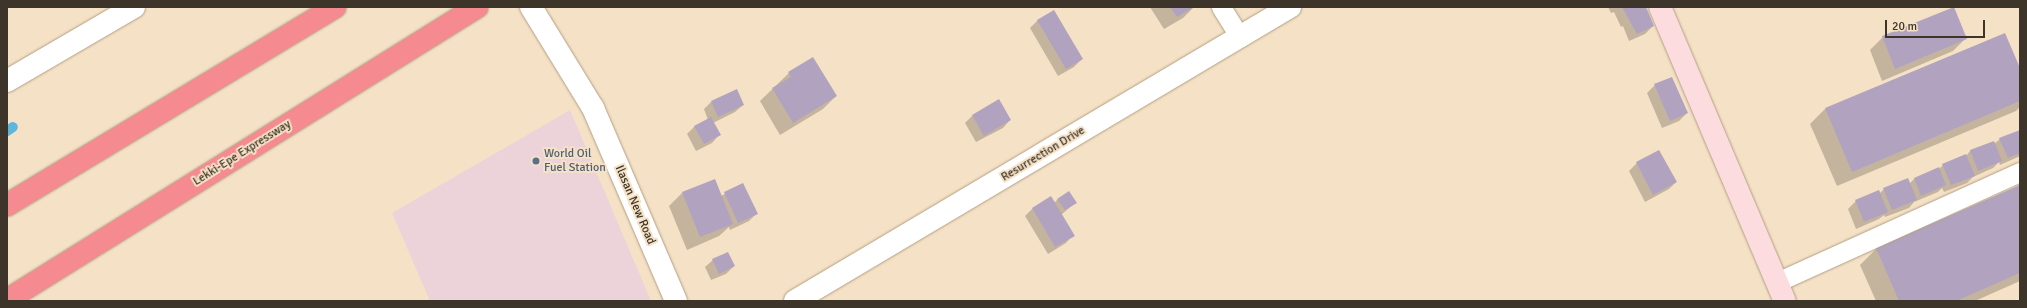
<!DOCTYPE html>
<style>
body{margin:0}
#map{position:relative;width:2027px;height:308px;overflow:hidden;background:#f5e1c5;font-family:Signika,sans-serif}
div>[style]{position:absolute}
.commercial>*{inset:0;background:#ecd3da}
.shadow>*{inset:0;background:#0003}
.stream>*{height:10px;margin:-5px;padding:0 5px;transform-origin:5px;border-radius:5px;background:#5cb6dd}
.building>*{inset:0;background:#b1a3bf}
.roads{filter:drop-shadow(0 0 1px #b29f84) drop-shadow(0 0 1px #b29f84)}
.lane>*{height:19px;margin:-9.5px;padding:0 9.5px;transform-origin:9.5px;border-radius:9.5px;background:#fff}
.street>*{height:22px;margin:-11px;padding:0 11px;transform-origin:11px;border-radius:11px;background:#fff}
.secondary>*{height:22px;margin:-11px;padding:0 11px;transform-origin:11px;border-radius:11px;background:#fcdcde}
.highway>*{height:22px;margin:-11px;padding:0 11px;transform-origin:11px;border-radius:11px;background:#f58b90}
.dots>*{width:11px;height:11px;translate:-50% -50%;box-sizing:border-box;border:2px solid #f5e1c5;border-radius:50%}
span{translate:-50% -50%;white-space:nowrap;text-align:center;line-height:1.15;-webkit-text-stroke:4px #f5e1c5;paint-order:stroke}
.street-label{font-size:12px;color:#3d352a}
.service-label{font-size:12px;color:#4e5e75}
.left{translate:0 -50%;text-align:left}
.frame{position:absolute;inset:0;border:8px solid #3d352a;pointer-events:none}
.scale{position:absolute;left:1885px;top:20px;width:100px;height:18px;box-sizing:border-box;border:2px solid #3d352a;border-top:0;padding-left:5px;font-size:12px;line-height:14px;white-space:nowrap;color:#3d352a;-webkit-text-stroke:3px #f5e1c5;paint-order:stroke}
</style>
<div id="map">
<div class="commercial">
<i style="clip-path:polygon(570px 110px,651px 301px,430px 301px,392px 213px)"></i>
</div>
<div class="shadow">
<i style="clip-path:polygon(1150px 7px,1194px 7px,1183px 18px,1164px 29px)"></i>
<i style="clip-path:polygon(1608px 7px,1645px 7px,1653px 26px,1645px 34px,1629px 41px,1623px 26px,1621px 27px,1614px 12px,1611px 13px)"></i>
<i style="clip-path:polygon(1054px 11px,1082px 59px,1074px 67px,1058px 76px,1030px 28px,1037px 21px)"></i>
<i style="clip-path:polygon(1883px 37px,1966px 38px,1953px 51px,1882px 81px,1870px 50px)"></i>
<i style="clip-path:polygon(2020px 71px,2020px 107px,2016px 111px,1837px 186px,1810px 124px,1825px 109px)"></i>
<i style="clip-path:polygon(789px 73px,836px 96px,823px 109px,780px 135px,760px 101px)"></i>
<i style="clip-path:polygon(1655px 85px,1687px 113px,1679px 121px,1662px 128px,1647px 93px)"></i>
<i style="clip-path:polygon(736px 90px,743px 105px,735px 112px,713px 123px,719px 135px,712px 143px,696px 151px,687px 134px,695px 126px,708px 120px,704px 109px,711px 102px)"></i>
<i style="clip-path:polygon(972px 116px,1010px 120px,1003px 128px,976px 142px,965px 123px)"></i>
<i style="clip-path:polygon(2020px 131px,2020px 156px,2000px 165px,1999px 162px,1993px 168px,1973px 177px,1967px 183px,1944px 192px,1942px 188px,1938px 192px,1914px 202px,1909px 208px,1885px 217px,1884px 215px,1879px 219px,1856px 229px,1848px 209px,1856px 201px,1879px 194px,1884px 189px,1909px 184px,1914px 179px,1939px 169px,1943px 165px,1966px 156px,1970px 151px,1993px 142px,1994px 144px,2000px 139px)"></i>
<i style="clip-path:polygon(1659px 151px,1676px 182px,1669px 189px,1645px 202px,1629px 171px,1637px 163px)"></i>
<i style="clip-path:polygon(715px 180px,721px 196px,743px 184px,756px 214px,749px 221px,730px 230px,729px 227px,719px 236px,687px 250px,669px 206px,682px 193px)"></i>
<i style="clip-path:polygon(2020px 186px,2020px 281px,1975px 301px,1876px 301px,1860px 265px,1876px 249px)"></i>
<i style="clip-path:polygon(1051px 198px,1054px 203px,1058px 199px,1075px 203px,1061px 215px,1073px 235px,1066px 243px,1048px 254px,1025px 216px,1032px 209px)"></i>
<i style="clip-path:polygon(713px 260px,734px 266px,726px 274px,711px 280px,705px 267px)"></i>
</div>
<div class="stream">
<i style="left:7px;top:131px;width:7px;rotate:-34deg"></i>
</div>
<div class="building">
<i style="clip-path:polygon(1170px 7px,1194px 7px,1177px 17px)"></i>
<i style="clip-path:polygon(1622px 7px,1646px 7px,1654px 26px,1637px 34px)"></i>
<i style="clip-path:polygon(1954px 7px,1967px 39px,1895px 69px,1882px 36px)"></i>
<i style="clip-path:polygon(1054px 10px,1083px 59px,1066px 69px,1037px 20px)"></i>
<i style="clip-path:polygon(2005px 33px,2020px 68px,2020px 101px,1852px 172px,1825px 108px)"></i>
<i style="clip-path:polygon(813px 57px,837px 96px,793px 123px,772px 88px,791px 77px,788px 72px)"></i>
<i style="clip-path:polygon(1672px 77px,1688px 113px,1670px 121px,1654px 84px)"></i>
<i style="clip-path:polygon(737px 89px,744px 105px,718px 117px,711px 101px)"></i>
<i style="clip-path:polygon(999px 99px,1011px 120px,984px 136px,972px 115px)"></i>
<i style="clip-path:polygon(711px 117px,721px 135px,704px 144px,694px 126px)"></i>
<i style="clip-path:polygon(2020px 130px,2020px 153px,2008px 158px,1999px 138px)"></i>
<i style="clip-path:polygon(1994px 141px,2002px 161px,1978px 171px,1970px 150px)"></i>
<i style="clip-path:polygon(1659px 150px,1677px 182px,1653px 195px,1636px 162px)"></i>
<i style="clip-path:polygon(1966px 154px,1975px 176px,1951px 185px,1942px 164px)"></i>
<i style="clip-path:polygon(1939px 167px,1946px 185px,1921px 196px,1914px 178px)"></i>
<i style="clip-path:polygon(1908px 178px,1917px 200px,1892px 210px,1883px 188px)"></i>
<i style="clip-path:polygon(715px 179px,733px 224px,700px 237px,682px 192px)"></i>
<i style="clip-path:polygon(743px 183px,758px 214px,738px 223px,724px 192px)"></i>
<i style="clip-path:polygon(2020px 185px,2020px 273px,1956px 301px,1899px 301px,1876px 248px)"></i>
<i style="clip-path:polygon(1879px 190px,1888px 212px,1864px 222px,1855px 200px)"></i>
<i style="clip-path:polygon(1069px 191px,1077px 203px,1065px 210px,1057px 199px)"></i>
<i style="clip-path:polygon(1051px 196px,1075px 236px,1055px 247px,1032px 208px)"></i>
<i style="clip-path:polygon(728px 252px,735px 266px,719px 274px,712px 259px)"></i>
</div>
<div class="roads">
<div class="lane">
<i style="left:1221px;top:7px;width:36px;rotate:58deg"></i>
<i style="left:1777px;top:282px;width:267px;rotate:-24.4deg"></i>
</div>
<div class="street">
<i style="left:531px;top:7px;width:119px;rotate:58.5deg"></i>
<i style="left:593px;top:108px;width:210px;rotate:66.7deg"></i>
<i style="left:7px;top:81px;width:147px;rotate:-30.2deg"></i>
<i style="left:795px;top:301px;width:576px;rotate:-30.71deg"></i>
</div>
<div class="secondary">
<i style="left:1660px;top:7px;width:319px;rotate:67deg"></i>
</div>
<div class="highway">
<i style="left:7px;top:205px;width:383px;rotate:-31.1deg"></i>
<i style="left:7px;top:300px;width:554px;rotate:-31.94deg"></i>
</div>
</div>
<div class="dots">
<i style="left:536px;top:161px;background:#5c6f8a"></i>
</div>
<div class="street-label">
<span style="left:242px;top:153px;rotate:-32deg">Lekki-Epe Expressway</span>
<span style="left:1043px;top:154px;rotate:-31deg">Resurrection Drive</span>
<span style="left:635px;top:205px;rotate:67deg">Ilasan New Road</span>
</div>
<div class="service-label">
<span class="left" style="left:544px;top:161px">World Oil<br>Fuel Station</span>
</div>
<div class="frame"></div>
<div class="scale">20 m</div>
</div>
